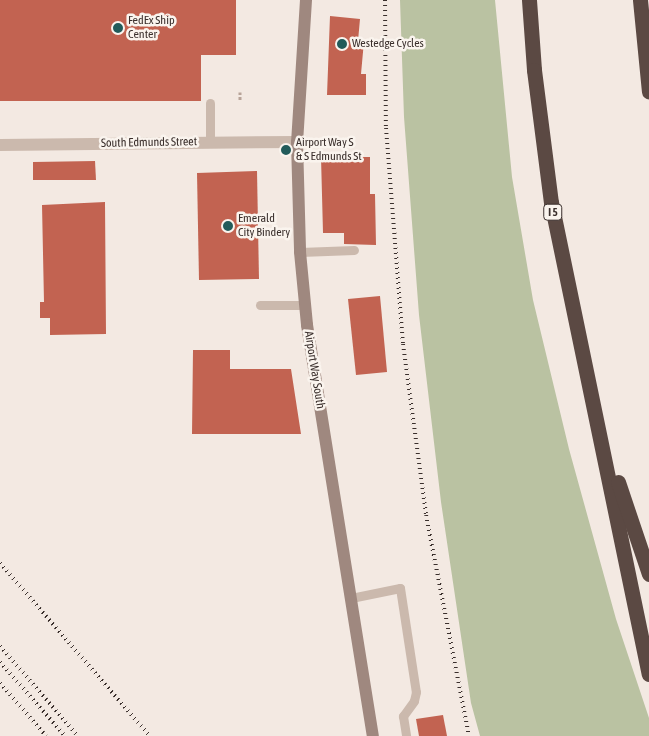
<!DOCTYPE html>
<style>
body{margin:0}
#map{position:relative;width:649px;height:736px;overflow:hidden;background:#f3e9e2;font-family:"Asap Condensed",sans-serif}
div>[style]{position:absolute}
.green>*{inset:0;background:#bac2a2}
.building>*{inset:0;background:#c26351}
.path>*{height:3px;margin-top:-1.5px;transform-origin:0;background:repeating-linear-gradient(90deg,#b7a398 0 2.5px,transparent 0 5px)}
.lane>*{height:9px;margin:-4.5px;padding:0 4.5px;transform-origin:4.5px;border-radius:4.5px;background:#cbb9ad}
.street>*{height:12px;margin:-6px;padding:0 6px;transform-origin:6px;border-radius:6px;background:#cbb9ad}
.secondary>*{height:12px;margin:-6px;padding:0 6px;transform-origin:6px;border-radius:6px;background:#9f887f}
.highway>*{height:15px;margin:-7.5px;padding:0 7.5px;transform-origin:7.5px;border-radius:7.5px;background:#5b4943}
.rail>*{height:4px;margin-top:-2px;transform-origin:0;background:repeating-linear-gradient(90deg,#3a2f2c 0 1px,transparent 0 5px)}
.dots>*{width:14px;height:14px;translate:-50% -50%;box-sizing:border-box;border:2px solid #faf4ee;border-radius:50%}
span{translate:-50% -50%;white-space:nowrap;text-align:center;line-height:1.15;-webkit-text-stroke:5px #faf4ee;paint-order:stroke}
.shield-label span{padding:1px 4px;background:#faf4ee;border:1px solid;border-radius:4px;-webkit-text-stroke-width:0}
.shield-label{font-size:11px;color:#3a2f2c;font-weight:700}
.poi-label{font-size:12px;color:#3a2f2c}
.left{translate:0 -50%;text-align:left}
.street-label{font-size:12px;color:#3a2f2c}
</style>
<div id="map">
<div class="green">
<i style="clip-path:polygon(400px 0,495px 0,512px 177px,533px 300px,569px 449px,616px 619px,649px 718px,649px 736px,480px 736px,471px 703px,441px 502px,419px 315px,404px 117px)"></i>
</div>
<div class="building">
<i style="clip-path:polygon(0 0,236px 0,236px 55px,201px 55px,201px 101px,0 101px)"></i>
<i style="clip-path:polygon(330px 16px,360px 19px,358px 41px,364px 41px,361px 74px,366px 74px,366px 95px,327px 95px)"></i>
<i style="clip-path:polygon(321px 157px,370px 157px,370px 194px,375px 194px,376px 245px,344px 244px,344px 233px,323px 233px)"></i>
<i style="clip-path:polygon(95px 161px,96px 180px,33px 180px,33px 162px)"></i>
<i style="clip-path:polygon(257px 171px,259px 279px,199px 280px,197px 173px)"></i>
<i style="clip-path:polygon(105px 202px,106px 334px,50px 335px,50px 318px,40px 318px,40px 302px,44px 302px,42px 205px)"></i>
<i style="clip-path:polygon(380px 296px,387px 372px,356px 375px,348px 299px)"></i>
<i style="clip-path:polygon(193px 350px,230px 350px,230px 369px,291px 369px,301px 434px,192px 434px)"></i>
<i style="clip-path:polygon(443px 715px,447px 736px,419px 736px,416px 719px)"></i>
</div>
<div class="path">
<i style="left:240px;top:92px;width:9px;rotate:90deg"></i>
</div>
<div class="lane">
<i style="left:210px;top:143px;width:40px;rotate:-90deg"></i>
<i style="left:300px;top:252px;width:54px;rotate:-2.1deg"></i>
<i style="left:260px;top:305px;width:45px"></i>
<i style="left:351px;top:598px;width:50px;rotate:-11.5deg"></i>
<i style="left:400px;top:588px;width:105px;rotate:81.3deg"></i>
<i style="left:416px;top:692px;width:9px;rotate:103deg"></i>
<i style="left:414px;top:701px;width:19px;rotate:126deg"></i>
<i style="left:403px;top:716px;width:20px;rotate:81deg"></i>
</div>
<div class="street">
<i style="left:0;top:145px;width:297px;rotate:-0.6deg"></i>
</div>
<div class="secondary">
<i style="left:306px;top:0;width:142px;rotate:93.6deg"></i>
<i style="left:297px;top:142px;width:110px;rotate:88.4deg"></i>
<i style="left:300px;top:252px;width:73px;rotate:84.5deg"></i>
<i style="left:307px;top:325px;width:416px;rotate:80.9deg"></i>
</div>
<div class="highway">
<i style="left:529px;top:0;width:70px;rotate:85.9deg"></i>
<i style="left:534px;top:70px;width:133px;rotate:82.7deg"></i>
<i style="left:551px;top:202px;width:482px;rotate:78.3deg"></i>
<i style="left:640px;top:0;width:92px;rotate:84.4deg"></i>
<i style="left:618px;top:482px;width:97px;rotate:71.4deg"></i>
</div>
<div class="rail">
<i style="left:385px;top:0;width:128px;rotate:89.6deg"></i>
<i style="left:386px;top:128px;width:217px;rotate:85.5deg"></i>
<i style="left:403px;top:344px;width:173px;rotate:82.3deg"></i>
<i style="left:426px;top:515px;width:225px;rotate:79deg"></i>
<i style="left:0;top:563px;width:229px;rotate:49.1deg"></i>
<i style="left:0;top:646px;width:119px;rotate:49.1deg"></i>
<i style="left:0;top:662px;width:98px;rotate:48.7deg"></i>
<i style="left:0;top:683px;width:70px;rotate:49deg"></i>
</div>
<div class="dots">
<i style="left:118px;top:28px;background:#225b5a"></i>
<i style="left:342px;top:44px;background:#225b5a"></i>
<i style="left:286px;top:150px;background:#225b5a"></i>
<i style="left:228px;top:226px;background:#225b5a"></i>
</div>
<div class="shield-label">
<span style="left:553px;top:212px">I 5</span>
</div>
<div class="poi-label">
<span class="left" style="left:128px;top:28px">FedEx Ship<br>Center</span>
<span class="left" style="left:352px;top:44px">Westedge Cycles</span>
<span class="left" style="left:296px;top:150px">Airport Way S<br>&amp; S Edmunds St</span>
<span class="left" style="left:238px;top:226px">Emerald<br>City Bindery</span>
</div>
<div class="street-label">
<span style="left:149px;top:143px;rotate:-1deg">South Edmunds Street</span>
<span style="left:314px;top:370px;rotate:81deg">Airport Way South</span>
</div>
</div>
